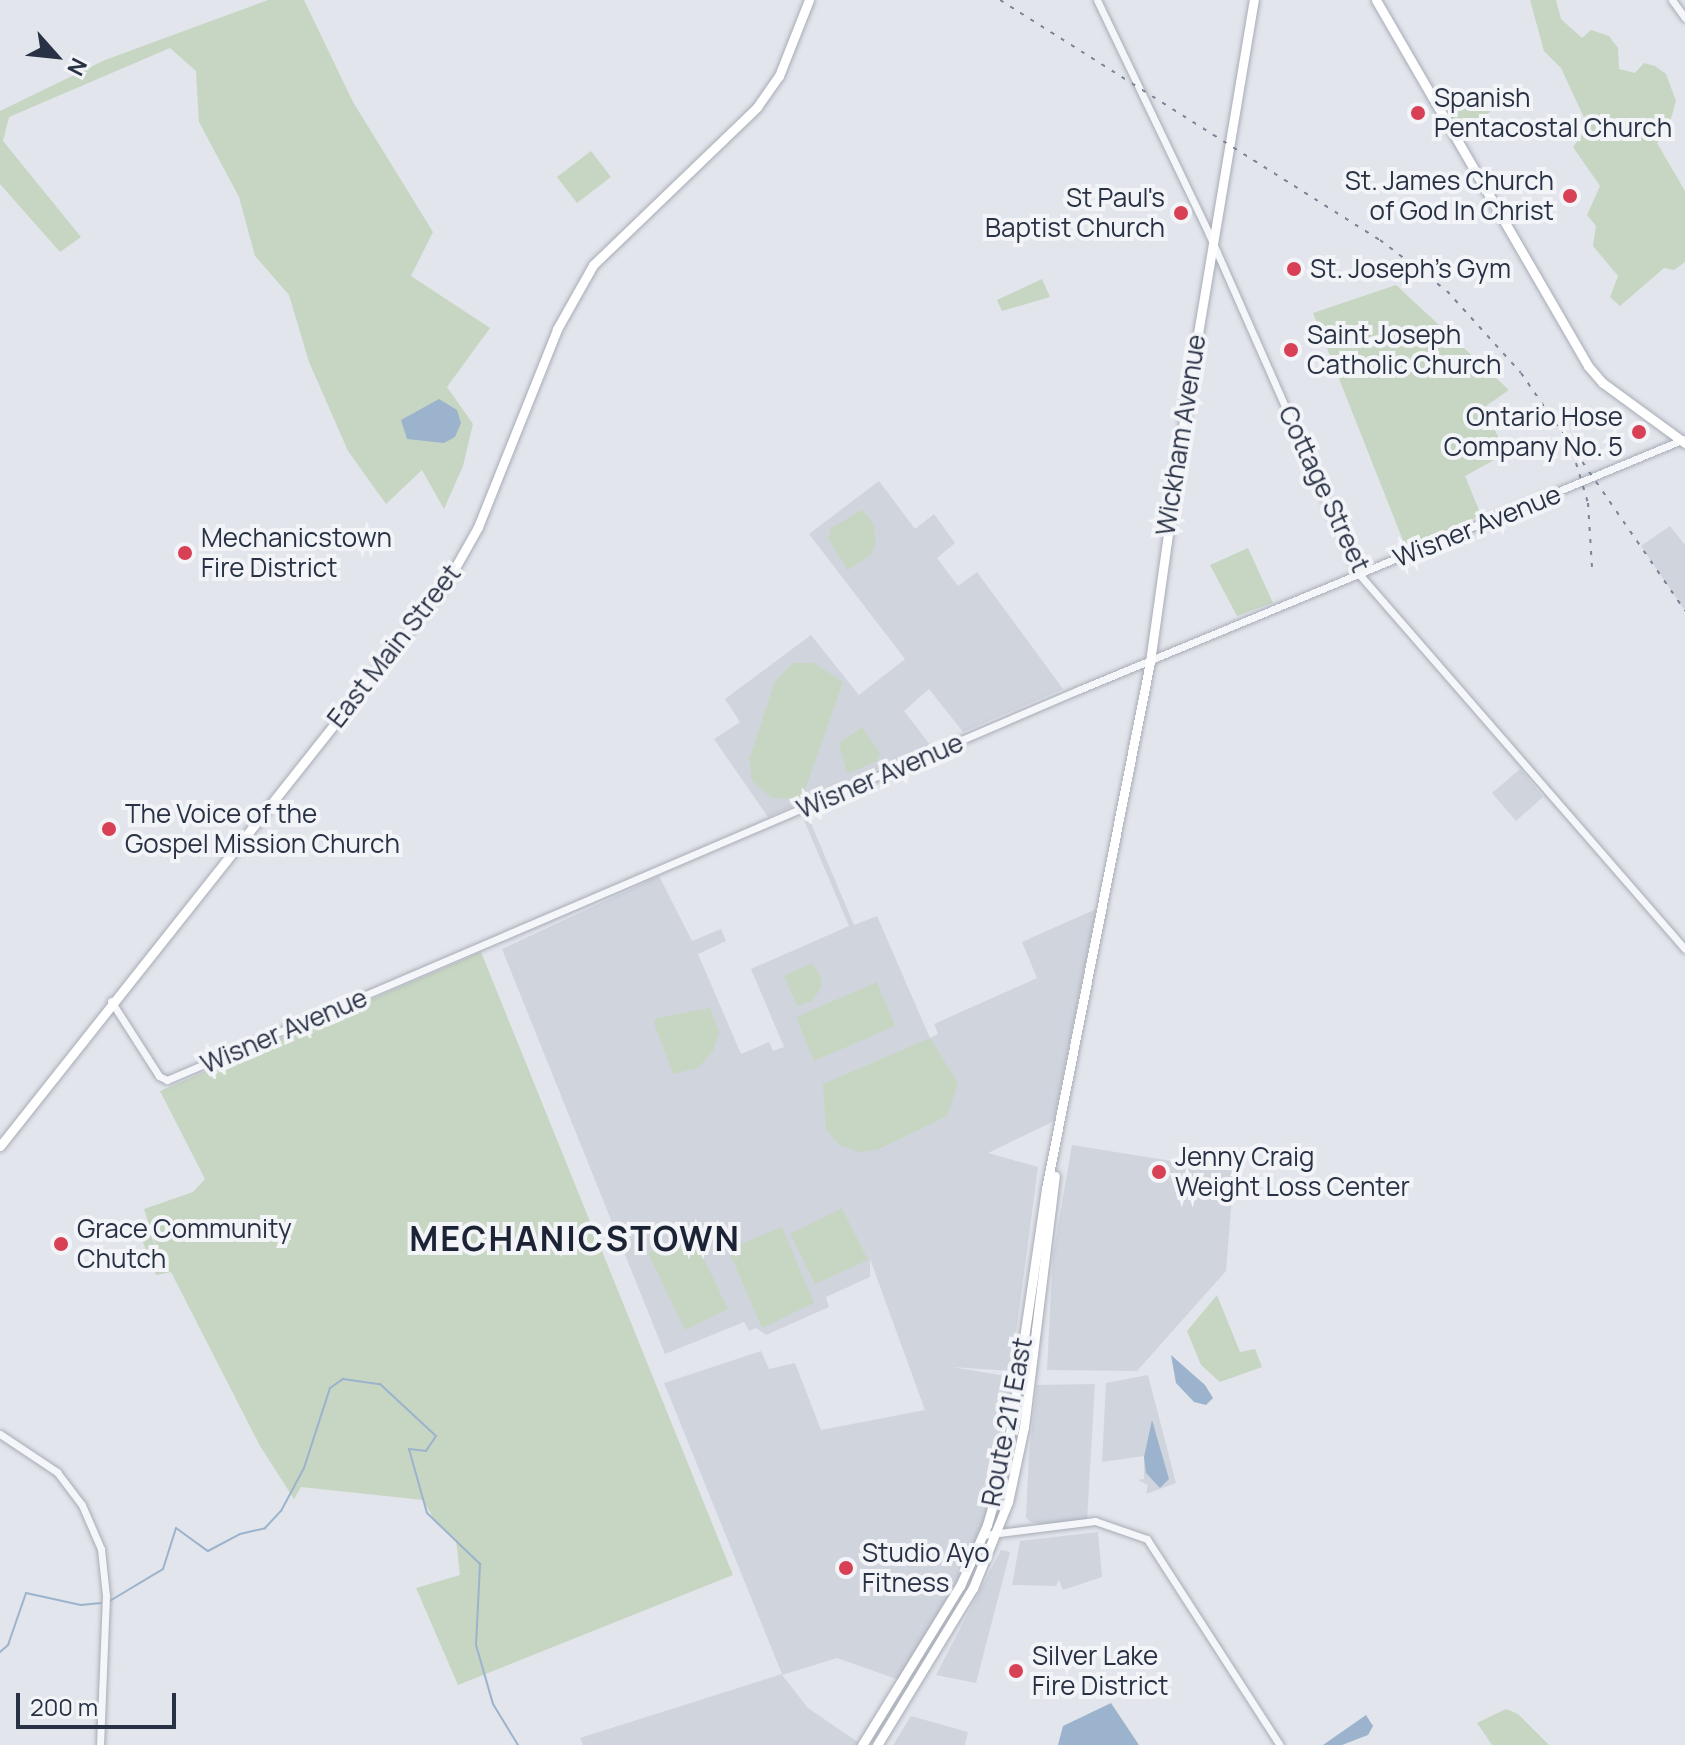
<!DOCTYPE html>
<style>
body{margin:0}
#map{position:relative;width:1685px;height:1745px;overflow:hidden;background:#e2e5eb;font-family:Manrope,sans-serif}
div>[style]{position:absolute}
.built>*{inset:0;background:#d0d4dd}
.green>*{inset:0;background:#c7d6c2}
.water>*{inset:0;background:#9bb3cd}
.stream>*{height:2px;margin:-1px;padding:0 1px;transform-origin:1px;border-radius:1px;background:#9bb3cd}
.roads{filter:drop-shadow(0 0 2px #a7acb6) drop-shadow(0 0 2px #a7acb6)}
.minor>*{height:7px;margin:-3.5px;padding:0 3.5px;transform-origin:3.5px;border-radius:3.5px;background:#f5f6f9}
.major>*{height:9px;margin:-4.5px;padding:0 4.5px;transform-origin:4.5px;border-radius:4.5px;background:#fff}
.rail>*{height:2px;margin-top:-1px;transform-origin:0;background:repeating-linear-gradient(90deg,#7a8496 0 4px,transparent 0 12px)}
.dots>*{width:22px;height:22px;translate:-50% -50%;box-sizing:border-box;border:4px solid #f2f4f8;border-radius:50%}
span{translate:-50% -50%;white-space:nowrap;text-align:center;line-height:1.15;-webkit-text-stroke:8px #f2f4f8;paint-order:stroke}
.poi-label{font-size:26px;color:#293245}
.left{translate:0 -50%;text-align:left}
.right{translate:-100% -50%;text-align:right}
.street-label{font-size:26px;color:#293245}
.district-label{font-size:34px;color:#1b2335;font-weight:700;letter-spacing:2px}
.north{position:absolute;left:16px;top:16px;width:80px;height:80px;-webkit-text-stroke:6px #f2f4f8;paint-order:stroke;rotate:117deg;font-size:22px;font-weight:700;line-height:32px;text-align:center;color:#293245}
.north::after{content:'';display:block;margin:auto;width:28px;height:36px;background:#293245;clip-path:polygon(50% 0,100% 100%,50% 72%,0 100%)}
.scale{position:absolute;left:16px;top:1693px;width:160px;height:36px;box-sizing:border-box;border:4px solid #293245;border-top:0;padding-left:10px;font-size:24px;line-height:28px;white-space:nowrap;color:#293245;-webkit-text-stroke:6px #f2f4f8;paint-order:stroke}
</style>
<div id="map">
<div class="built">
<i style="clip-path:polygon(879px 481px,915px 529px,934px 514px,955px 543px,937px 558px,958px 586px,977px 572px,1063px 689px,963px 732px,929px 689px,904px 711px,931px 746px,802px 802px,854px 925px,877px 916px,930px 1038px,938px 1034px,934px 1024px,1037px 978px,1022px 942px,1096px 909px,1054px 1121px,988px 1153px,1038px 1167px,1011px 1371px,952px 1367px,1018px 1378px,1003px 1474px,983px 1535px,902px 1681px,837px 1658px,782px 1675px,808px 1708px,862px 1745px,583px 1745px,580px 1738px,782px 1674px,664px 1383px,761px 1351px,769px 1369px,795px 1363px,821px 1430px,925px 1410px,870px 1259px,870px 1277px,826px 1297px,829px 1307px,766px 1335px,756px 1328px,749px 1331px,744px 1322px,665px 1354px,502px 949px,659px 876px,692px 941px,721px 929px,726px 941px,698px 954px,741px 1054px,769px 1042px,773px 1051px,784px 1047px,751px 969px,849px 926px,797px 804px,768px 817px,714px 739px,740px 722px,725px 699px,811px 635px,859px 695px,905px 659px,809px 534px)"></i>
<i style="clip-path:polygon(1670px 526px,1685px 545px,1685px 611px,1641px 546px)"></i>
<i style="clip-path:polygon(1520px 769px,1543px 797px,1516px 821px,1492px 793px)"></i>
<i style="clip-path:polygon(1072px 1145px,1234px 1171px,1226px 1271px,1137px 1371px,1047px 1370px,1053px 1255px)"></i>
<i style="clip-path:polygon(1148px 1375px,1176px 1483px,1146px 1494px,1148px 1485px,1138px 1480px,1144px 1479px,1144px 1456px,1102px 1462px,1106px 1383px)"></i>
<i style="clip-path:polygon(1095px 1384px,1087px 1520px,1047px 1525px,1031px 1522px,1026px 1518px,1029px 1454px,1037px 1385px)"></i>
<i style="clip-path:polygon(1098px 1532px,1102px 1577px,1063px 1590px,1059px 1580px,1056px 1586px,1012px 1585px,1020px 1541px)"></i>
<i style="clip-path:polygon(1001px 1550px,1010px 1552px,976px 1683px,936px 1675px)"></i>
<i style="clip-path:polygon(911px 1716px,968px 1732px,965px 1745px,893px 1745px)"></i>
</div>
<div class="green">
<i style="clip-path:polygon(268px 0,304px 0,353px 102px,433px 232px,411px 276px,490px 328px,447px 387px,473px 424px,463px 466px,444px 509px,422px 470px,386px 504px,348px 451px,309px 362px,289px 295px,255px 256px,239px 197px,199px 122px,196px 71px,170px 48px,9px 117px,3px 141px,81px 237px,60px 252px,0 184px,0 111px,105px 60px)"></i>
<i style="clip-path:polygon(1530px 0,1556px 0,1561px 19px,1582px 38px,1591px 30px,1609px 36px,1618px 48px,1619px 69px,1635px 73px,1644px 63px,1655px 66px,1666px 74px,1676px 101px,1668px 129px,1657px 143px,1685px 191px,1685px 262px,1674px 270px,1664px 268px,1620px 306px,1610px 297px,1618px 276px,1593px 246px,1596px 226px,1587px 215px,1600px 186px,1573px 147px,1588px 126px,1561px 68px,1544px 51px)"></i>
<i style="clip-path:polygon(1480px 89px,1492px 110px,1460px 138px,1444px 110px)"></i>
<i style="clip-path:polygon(591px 151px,611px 177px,577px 203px,557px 177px)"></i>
<i style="clip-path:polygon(1042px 279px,1050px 297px,1002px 311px,997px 300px)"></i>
<i style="clip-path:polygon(1396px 285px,1509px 390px,1483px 408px,1507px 453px,1465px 476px,1481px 515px,1406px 548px,1313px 313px)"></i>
<i style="clip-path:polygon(862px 510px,873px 523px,876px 541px,871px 555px,848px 570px,828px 539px,831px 528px)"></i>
<i style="clip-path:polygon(1248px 548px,1273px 603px,1237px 616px,1210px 565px)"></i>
<i style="clip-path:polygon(793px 663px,814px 663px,843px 682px,802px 799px,772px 798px,752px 781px,749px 760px,775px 681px)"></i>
<i style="clip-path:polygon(862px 727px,880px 754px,877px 761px,847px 774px,839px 743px)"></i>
<i style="clip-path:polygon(481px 952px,733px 1575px,458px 1685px,416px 1588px,460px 1575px,456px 1540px,436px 1523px,423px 1500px,301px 1487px,294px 1499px,260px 1446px,171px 1272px,156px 1275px,140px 1235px,149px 1231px,158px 1253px,144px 1209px,193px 1192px,205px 1179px,160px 1091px)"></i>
<i style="clip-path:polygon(812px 963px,821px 977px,821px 988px,812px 1001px,797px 1006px,784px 976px)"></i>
<i style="clip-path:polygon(877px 982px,895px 1026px,814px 1061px,796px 1017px)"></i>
<i style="clip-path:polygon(710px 1008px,719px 1032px,713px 1051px,698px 1068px,673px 1074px,654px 1023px,657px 1018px)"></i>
<i style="clip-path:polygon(930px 1038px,958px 1083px,947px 1116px,877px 1150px,859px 1152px,839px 1145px,826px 1129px,823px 1084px)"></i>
<i style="clip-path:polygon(842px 1208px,868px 1260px,815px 1284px,790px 1234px)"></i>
<i style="clip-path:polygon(782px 1227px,814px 1303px,762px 1328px,728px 1249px)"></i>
<i style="clip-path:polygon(691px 1232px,728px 1309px,685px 1330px,648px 1253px)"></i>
<i style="clip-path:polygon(1217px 1295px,1240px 1352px,1255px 1349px,1262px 1367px,1220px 1382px,1201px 1365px,1187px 1331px)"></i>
<i style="clip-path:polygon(1506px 1709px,1518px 1714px,1549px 1745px,1492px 1745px,1477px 1723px)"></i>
</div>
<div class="water">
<i style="clip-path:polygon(439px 399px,457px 410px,461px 423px,455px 437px,444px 443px,407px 439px,401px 420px)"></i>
<i style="clip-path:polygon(1171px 1355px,1205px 1385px,1213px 1398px,1206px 1405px,1194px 1402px,1176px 1383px)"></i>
<i style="clip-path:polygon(1152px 1420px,1169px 1479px,1160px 1488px,1146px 1473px,1144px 1457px)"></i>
<i style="clip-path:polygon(1111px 1703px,1139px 1745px,1058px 1745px,1063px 1726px)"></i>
<i style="clip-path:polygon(1366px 1715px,1373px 1726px,1368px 1735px,1342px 1745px,1323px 1745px)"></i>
</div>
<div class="stream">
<i style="left:108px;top:1602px;width:64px;rotate:-31deg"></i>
<i style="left:163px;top:1569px;width:43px;rotate:-72.4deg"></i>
<i style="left:176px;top:1528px;width:39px;rotate:36deg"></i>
<i style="left:208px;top:1551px;width:36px;rotate:-28deg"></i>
<i style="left:240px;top:1534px;width:26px;rotate:-13deg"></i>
<i style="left:265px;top:1528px;width:23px;rotate:-47deg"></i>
<i style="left:281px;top:1511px;width:49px;rotate:-61.9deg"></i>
<i style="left:304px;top:1468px;width:84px;rotate:-72deg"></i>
<i style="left:330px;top:1388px;width:16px;rotate:-35deg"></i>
<i style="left:343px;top:1379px;width:37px;rotate:8deg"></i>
<i style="left:380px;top:1384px;width:76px;rotate:42.9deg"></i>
<i style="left:436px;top:1436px;width:18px;rotate:124deg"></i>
<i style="left:426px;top:1451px;width:17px;rotate:-173deg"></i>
<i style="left:409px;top:1449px;width:66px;rotate:74.3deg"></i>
<i style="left:427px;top:1513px;width:74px;rotate:43.9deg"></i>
<i style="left:480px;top:1564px;width:81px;rotate:92.8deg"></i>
<i style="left:476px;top:1645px;width:61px;rotate:73.9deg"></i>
<i style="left:493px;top:1704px;width:48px;rotate:58.6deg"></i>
<i style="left:0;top:1652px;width:11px;rotate:-41deg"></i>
<i style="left:8px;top:1645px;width:55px;rotate:-70.9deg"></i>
<i style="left:26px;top:1593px;width:56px;rotate:12.3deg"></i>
<i style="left:81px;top:1605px;width:20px;rotate:-6deg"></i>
</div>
<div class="roads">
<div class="minor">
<i style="left:1097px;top:0;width:259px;rotate:64.4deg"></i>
<i style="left:1209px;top:234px;width:372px;rotate:66.2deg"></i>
<i style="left:1359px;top:574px;width:497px;rotate:49deg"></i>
<i style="left:1672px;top:0;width:22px;rotate:54deg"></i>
<i style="left:111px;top:1001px;width:89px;rotate:57.4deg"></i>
<i style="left:159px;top:1076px;width:9px;rotate:27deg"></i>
<i style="left:167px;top:1080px;width:989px;rotate:-23.17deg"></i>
<i style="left:1076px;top:691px;width:658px;rotate:-22.51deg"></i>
<i style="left:0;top:1434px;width:69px;rotate:33.7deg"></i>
<i style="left:57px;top:1472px;width:41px;rotate:52.9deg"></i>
<i style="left:82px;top:1505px;width:48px;rotate:66.6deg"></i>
<i style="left:101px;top:1549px;width:47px;rotate:83.9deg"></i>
<i style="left:106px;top:1596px;width:149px;rotate:92.3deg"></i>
<i style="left:983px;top:1535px;width:113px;rotate:-7.1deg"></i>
<i style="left:1095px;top:1521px;width:55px;rotate:19.1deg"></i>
<i style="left:1147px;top:1539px;width:245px;rotate:57.2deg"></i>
</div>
<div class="major">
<i style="left:1376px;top:0;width:423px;rotate:59.9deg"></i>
<i style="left:1588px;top:366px;width:23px;rotate:49deg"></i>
<i style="left:1603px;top:383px;width:102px;rotate:36.2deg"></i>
<i style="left:0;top:1146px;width:720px;rotate:-51.6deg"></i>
<i style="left:447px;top:582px;width:63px;rotate:-60.6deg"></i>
<i style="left:478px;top:527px;width:213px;rotate:-68.2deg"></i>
<i style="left:557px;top:329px;width:73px;rotate:-60.6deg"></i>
<i style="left:593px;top:265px;width:228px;rotate:-43.9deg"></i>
<i style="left:757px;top:107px;width:38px;rotate:-55deg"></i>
<i style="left:779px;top:76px;width:82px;rotate:-68.5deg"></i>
<i style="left:862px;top:1745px;width:187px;rotate:-58.4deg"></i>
<i style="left:960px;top:1586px;width:67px;rotate:-66.1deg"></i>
<i style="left:987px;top:1525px;width:68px;rotate:-73.7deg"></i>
<i style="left:1006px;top:1460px;width:274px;rotate:-81.6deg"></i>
<i style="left:1046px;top:1189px;width:537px;rotate:-78.84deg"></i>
<i style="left:1150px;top:662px;width:260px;rotate:-82deg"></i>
<i style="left:1186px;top:405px;width:411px;rotate:-80.5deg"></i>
<i style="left:877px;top:1745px;width:184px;rotate:-58.6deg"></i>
<i style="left:973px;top:1588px;width:93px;rotate:-67.9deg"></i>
<i style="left:1008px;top:1502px;width:77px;rotate:-78deg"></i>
<i style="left:1024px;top:1427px;width:253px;rotate:-83deg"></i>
</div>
</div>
<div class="rail">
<i style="left:1000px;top:0;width:449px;rotate:32.3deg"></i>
<i style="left:1380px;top:240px;width:84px;rotate:37.3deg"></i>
<i style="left:1447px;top:291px;width:110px;rotate:47.9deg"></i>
<i style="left:1521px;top:373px;width:289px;rotate:55.4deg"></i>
<i style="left:1576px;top:463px;width:42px;rotate:73.3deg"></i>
<i style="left:1588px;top:503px;width:64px;rotate:86.4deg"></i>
</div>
<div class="dots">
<i style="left:1418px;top:113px;background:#d74055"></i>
<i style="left:1570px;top:196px;background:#d74055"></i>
<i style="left:1181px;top:213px;background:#d74055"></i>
<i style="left:1294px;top:269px;background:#d74055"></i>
<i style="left:1291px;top:350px;background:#d74055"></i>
<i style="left:1639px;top:432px;background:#d74055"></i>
<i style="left:185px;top:553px;background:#d74055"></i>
<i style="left:109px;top:829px;background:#d74055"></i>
<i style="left:1159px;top:1172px;background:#d74055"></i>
<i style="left:61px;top:1244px;background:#d74055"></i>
<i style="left:846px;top:1568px;background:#d74055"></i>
<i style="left:1016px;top:1671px;background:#d74055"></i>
</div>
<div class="poi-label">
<span class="left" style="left:1434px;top:113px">Spanish<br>Pentacostal Church</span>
<span class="right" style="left:1554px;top:196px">St. James Church<br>of God In Christ</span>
<span class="right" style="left:1165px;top:213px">St Paul's<br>Baptist Church</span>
<span class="left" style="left:1310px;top:269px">St. Joseph's Gym</span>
<span class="left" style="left:1307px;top:350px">Saint Joseph<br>Catholic Church</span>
<span class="right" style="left:1623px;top:432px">Ontario Hose<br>Company No. 5</span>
<span class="left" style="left:201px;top:553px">Mechanicstown<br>Fire District</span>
<span class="left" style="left:125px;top:829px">The Voice of the<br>Gospel Mission Church</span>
<span class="left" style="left:1175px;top:1172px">Jenny Craig<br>Weight Loss Center</span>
<span class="left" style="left:77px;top:1244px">Grace Community<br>Chutch</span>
<span class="left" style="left:862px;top:1568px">Studio Ayo<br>Fitness</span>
<span class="left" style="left:1032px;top:1671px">Silver Lake<br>Fire District</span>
</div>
<div class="street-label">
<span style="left:1181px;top:435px;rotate:-81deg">Wickham Avenue</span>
<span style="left:1324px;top:489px;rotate:65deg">Cottage Street</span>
<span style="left:1477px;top:526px;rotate:-22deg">Wisner Avenue</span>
<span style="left:394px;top:646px;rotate:-52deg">East Main Street</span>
<span style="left:880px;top:776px;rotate:-23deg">Wisner Avenue</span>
<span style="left:284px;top:1031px;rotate:-23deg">Wisner Avenue</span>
<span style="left:1007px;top:1422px;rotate:-79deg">Route 211 East</span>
</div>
<div class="district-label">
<span style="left:575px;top:1239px">MECHANICSTOWN</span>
</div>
<div class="north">N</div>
<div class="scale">200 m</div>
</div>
